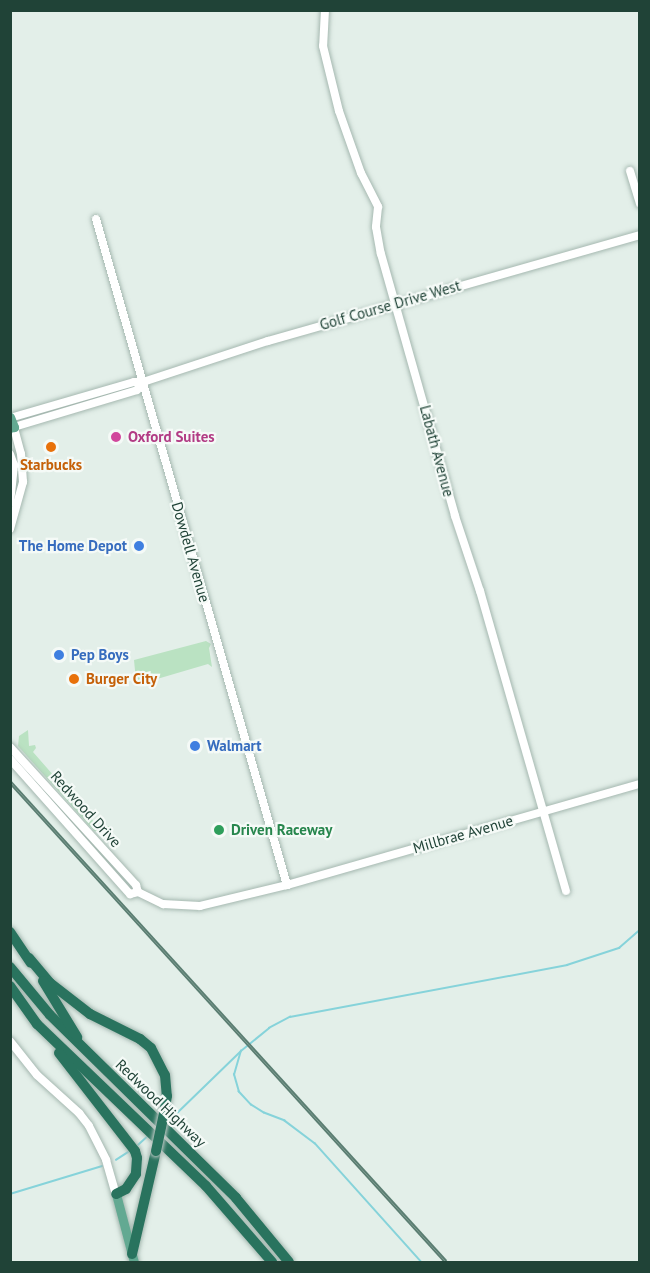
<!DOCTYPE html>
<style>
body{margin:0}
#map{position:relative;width:650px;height:1273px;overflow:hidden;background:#e3efe9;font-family:"PT Sans",sans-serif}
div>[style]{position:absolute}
.green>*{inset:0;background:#bae2c2}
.stream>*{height:1.5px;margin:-0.75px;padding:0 0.75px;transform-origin:0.75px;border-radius:0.75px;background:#86d3da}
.roads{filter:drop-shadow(0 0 2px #a5b8b0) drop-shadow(0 0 2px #a5b8b0)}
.minor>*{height:8px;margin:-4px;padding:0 4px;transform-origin:4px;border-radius:4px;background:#fff}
.major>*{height:9px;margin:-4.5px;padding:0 4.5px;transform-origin:4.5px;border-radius:4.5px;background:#63a992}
.highway>*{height:10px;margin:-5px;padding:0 5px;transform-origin:5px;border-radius:5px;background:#29735e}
.rail>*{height:4px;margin-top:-2px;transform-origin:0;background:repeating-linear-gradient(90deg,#f5faf7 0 4.5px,#5b7e72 0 9px);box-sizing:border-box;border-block:2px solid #5b7e72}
.bridges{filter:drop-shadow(0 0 2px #c1cac7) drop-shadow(0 0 2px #c1cac7)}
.highway-bridge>*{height:10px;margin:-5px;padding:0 5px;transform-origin:5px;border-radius:5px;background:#29735e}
.dots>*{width:16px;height:16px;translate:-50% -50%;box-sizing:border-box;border:3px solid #f5faf7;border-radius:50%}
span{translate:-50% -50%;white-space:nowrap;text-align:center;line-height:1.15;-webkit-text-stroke:4.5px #f5faf7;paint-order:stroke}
.street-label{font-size:15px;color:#204337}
.hotel-label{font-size:15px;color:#b23c85;font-weight:700}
.left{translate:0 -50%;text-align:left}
.food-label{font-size:15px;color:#c56008;font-weight:700}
.shop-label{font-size:15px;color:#366cbe;font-weight:700}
.right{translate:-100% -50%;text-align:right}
.leisure-label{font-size:15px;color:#27864d;font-weight:700}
.frame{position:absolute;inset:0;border:12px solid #204337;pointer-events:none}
</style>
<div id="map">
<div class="green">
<i style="clip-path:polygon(206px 641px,211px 644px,209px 648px,212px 667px,208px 664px,140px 684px,136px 681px,134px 660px)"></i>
<i style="clip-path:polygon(28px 730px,29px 746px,35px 745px,36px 748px,33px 752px,97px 825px,100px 828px,110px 826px,103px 832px,94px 831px,18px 746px,19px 736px)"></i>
</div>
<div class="stream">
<i style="left:172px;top:1118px;width:95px;rotate:-44.1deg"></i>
<i style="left:138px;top:1145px;width:12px;rotate:-42deg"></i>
<i style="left:116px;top:1160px;width:17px;rotate:-33deg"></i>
<i style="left:10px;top:1194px;width:96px;rotate:-16.9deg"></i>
<i style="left:421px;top:1262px;width:159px;rotate:-131.9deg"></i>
<i style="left:315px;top:1144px;width:38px;rotate:-143deg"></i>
<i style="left:285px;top:1121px;width:22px;rotate:-159deg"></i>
<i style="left:264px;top:1113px;width:15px;rotate:-148deg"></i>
<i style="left:251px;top:1105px;width:18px;rotate:-133deg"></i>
<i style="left:239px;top:1092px;width:18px;rotate:-106deg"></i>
<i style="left:234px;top:1075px;width:25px;rotate:-74deg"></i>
<i style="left:241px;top:1051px;width:36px;rotate:-39deg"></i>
<i style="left:269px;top:1028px;width:24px;rotate:-28deg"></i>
<i style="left:290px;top:1017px;width:282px;rotate:-10.6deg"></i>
<i style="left:567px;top:965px;width:55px;rotate:-18.1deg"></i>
<i style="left:619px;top:948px;width:28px;rotate:-41deg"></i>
</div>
<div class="roads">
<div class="minor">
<i style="left:325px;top:10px;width:36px;rotate:93deg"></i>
<i style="left:323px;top:46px;width:67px;rotate:76.2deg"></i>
<i style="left:339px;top:111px;width:66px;rotate:70.5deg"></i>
<i style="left:361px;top:173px;width:38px;rotate:63deg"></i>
<i style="left:378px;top:207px;width:20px;rotate:96deg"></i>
<i style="left:376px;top:227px;width:27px;rotate:80deg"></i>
<i style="left:381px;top:254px;width:272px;rotate:74.2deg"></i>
<i style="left:455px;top:516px;width:79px;rotate:71.6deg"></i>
<i style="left:480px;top:591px;width:312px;rotate:74deg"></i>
<i style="left:630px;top:171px;width:34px;rotate:73deg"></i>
<i style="left:96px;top:219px;width:693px;rotate:74deg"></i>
<i style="left:10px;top:418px;width:129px;rotate:-16.2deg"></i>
<i style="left:134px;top:382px;width:9px"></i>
<i style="left:143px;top:382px;width:132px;rotate:-18.2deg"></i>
<i style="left:268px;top:341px;width:387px;rotate:-15.9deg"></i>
<i style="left:10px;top:454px;width:12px;rotate:70deg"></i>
<i style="left:14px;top:465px;width:38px;rotate:96deg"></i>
<i style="left:10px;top:529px;width:49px;rotate:-74.5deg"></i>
<i style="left:23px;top:482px;width:28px;rotate:-94deg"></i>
<i style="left:21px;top:454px;width:28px;rotate:-105deg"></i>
<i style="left:14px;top:427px;width:128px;rotate:-16.7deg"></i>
<i style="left:137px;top:390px;width:10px;rotate:-53deg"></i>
<i style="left:10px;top:747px;width:187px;rotate:47.6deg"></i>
<i style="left:136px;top:885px;width:7px;rotate:74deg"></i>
<i style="left:10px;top:759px;width:181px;rotate:48.4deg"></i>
<i style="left:130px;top:894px;width:8px;rotate:-14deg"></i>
<i style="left:138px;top:892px;width:28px;rotate:26deg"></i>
<i style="left:163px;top:904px;width:37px;rotate:3deg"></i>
<i style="left:200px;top:906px;width:89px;rotate:-13.6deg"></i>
<i style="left:287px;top:885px;width:367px;rotate:-16deg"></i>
<i style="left:10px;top:1041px;width:43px;rotate:51.5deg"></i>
<i style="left:37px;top:1075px;width:57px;rotate:42.1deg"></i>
<i style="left:79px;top:1113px;width:16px;rotate:52deg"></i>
<i style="left:89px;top:1126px;width:38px;rotate:63deg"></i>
<i style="left:106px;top:1160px;width:35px;rotate:74deg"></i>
</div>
<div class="major">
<i style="left:10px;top:417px;width:11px;rotate:68deg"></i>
<i style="left:14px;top:427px;width:4px;rotate:166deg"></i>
<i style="left:116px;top:1194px;width:70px;rotate:75.2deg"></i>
</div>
<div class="highway">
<i style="left:10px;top:932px;width:37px;rotate:56deg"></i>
<i style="left:29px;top:958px;width:33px;rotate:50deg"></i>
<i style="left:50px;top:983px;width:51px;rotate:37.8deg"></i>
<i style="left:90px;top:1014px;width:56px;rotate:26.6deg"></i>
<i style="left:140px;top:1039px;width:14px;rotate:39deg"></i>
<i style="left:151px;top:1048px;width:30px;rotate:63deg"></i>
<i style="left:165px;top:1075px;width:21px;rotate:85deg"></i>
<i style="left:167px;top:1096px;width:17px;rotate:100deg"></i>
<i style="left:10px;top:967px;width:62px;rotate:50.2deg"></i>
<i style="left:50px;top:1015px;width:261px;rotate:44.5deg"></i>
<i style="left:236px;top:1198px;width:83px;rotate:50.4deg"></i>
<i style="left:43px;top:981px;width:66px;rotate:58.7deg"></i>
<i style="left:10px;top:986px;width:47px;rotate:54.6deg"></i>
<i style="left:37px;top:1024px;width:234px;rotate:43.8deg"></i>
<i style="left:206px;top:1186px;width:101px;rotate:49deg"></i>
<i style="left:59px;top:1053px;width:124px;rotate:52.2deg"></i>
<i style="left:135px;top:1151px;width:7px;rotate:74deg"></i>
<i style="left:137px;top:1158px;width:16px;rotate:94deg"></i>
<i style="left:136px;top:1174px;width:18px;rotate:124deg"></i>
<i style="left:126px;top:1189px;width:11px;rotate:153deg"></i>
<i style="left:132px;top:1254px;width:106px;rotate:-76.9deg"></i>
</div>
</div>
<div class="rail">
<i style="left:10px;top:782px;width:648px;rotate:47.75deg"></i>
</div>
<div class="bridges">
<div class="highway-bridge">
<i style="left:156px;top:1151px;width:39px;rotate:-78deg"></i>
</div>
</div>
<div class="dots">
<i style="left:116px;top:437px;background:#d1479c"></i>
<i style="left:51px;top:447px;background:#e8710a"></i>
<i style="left:139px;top:546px;background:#3f7fe0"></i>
<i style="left:59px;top:655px;background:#3f7fe0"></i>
<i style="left:74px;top:679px;background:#e8710a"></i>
<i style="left:195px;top:746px;background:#3f7fe0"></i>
<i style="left:219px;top:830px;background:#2e9e5b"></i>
</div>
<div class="street-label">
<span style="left:390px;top:305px;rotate:-16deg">Golf Course Drive West</span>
<span style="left:437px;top:451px;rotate:75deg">Labath Avenue</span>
<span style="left:191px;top:552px;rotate:74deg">Dowdell Avenue</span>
<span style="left:86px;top:809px;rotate:48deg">Redwood Drive</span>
<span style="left:463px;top:834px;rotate:-16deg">Millbrae Avenue</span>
<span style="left:161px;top:1103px;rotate:44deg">Redwood Highway</span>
</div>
<div class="hotel-label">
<span class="left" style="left:128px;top:437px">Oxford Suites</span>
</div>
<div class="food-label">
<span style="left:51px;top:465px">Starbucks</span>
<span class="left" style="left:86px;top:679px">Burger City</span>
</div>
<div class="shop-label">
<span class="right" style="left:127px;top:546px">The Home Depot</span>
<span class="left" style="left:71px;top:655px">Pep Boys</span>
<span class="left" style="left:207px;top:746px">Walmart</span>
</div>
<div class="leisure-label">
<span class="left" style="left:231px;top:830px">Driven Raceway</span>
</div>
<div class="frame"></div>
</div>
